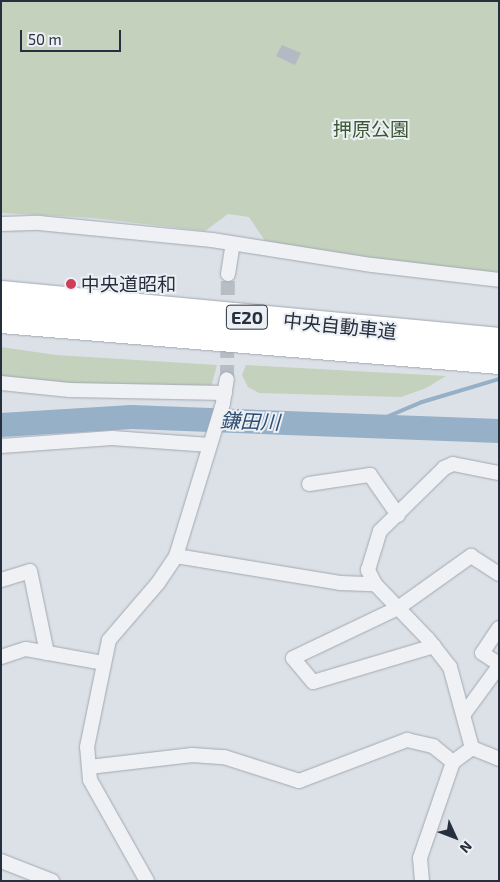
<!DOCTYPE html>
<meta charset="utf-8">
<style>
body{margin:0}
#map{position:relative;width:500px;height:882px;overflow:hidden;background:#dce1e7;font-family:"Exo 2","Noto Sans JP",sans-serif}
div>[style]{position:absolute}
.green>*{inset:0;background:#c3d1bd}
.stream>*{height:4px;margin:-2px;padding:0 2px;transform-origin:2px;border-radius:2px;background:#96b0c8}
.river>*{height:24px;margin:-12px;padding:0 12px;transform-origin:12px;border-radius:12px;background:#96b0c8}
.building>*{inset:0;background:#b3bac4}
.street-tunnel>*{height:14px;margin-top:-7px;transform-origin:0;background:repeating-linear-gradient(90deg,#b8bdc5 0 14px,transparent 0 21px)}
.roads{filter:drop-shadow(0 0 1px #a2a8b1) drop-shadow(0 0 1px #a2a8b1)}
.street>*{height:14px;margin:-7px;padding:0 7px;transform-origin:7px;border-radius:7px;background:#eff1f5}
.highway>*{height:26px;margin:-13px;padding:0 13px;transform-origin:13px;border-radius:13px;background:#fff}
.dots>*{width:14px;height:14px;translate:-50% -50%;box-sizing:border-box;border:2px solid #ecf0f5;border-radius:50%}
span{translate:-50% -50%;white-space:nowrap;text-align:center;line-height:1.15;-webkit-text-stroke:4px #ecf0f5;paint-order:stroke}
.shield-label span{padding:1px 4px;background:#ecf0f5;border:1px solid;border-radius:4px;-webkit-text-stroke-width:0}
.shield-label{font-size:18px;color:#262f3d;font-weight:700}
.park-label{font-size:19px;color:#3b5933}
.poi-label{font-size:19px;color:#262f3d}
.left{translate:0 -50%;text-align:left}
.street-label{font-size:19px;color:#262f3d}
.water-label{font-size:20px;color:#2f4f72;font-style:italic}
.frame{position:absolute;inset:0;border:2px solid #262f3d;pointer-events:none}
.north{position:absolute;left:430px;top:812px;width:50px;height:50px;-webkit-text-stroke:4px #ecf0f5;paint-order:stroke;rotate:133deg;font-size:14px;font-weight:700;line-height:20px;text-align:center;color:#262f3d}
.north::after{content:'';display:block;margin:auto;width:18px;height:22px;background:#262f3d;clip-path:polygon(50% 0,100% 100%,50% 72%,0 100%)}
.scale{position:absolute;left:20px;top:30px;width:101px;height:22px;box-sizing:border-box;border:2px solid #262f3d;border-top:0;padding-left:6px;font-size:15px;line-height:18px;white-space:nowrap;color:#262f3d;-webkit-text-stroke:4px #ecf0f5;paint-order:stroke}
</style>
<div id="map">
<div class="green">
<i style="clip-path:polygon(1px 1px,499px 1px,499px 273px,385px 260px,265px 241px,249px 217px,228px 214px,205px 231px,93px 218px,1px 213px)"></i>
<i style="clip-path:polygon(1px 347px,56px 355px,217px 365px,211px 387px,77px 386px,1px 376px)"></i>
<i style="clip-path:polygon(246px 365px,446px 376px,426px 388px,401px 397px,259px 393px,248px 387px,242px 375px)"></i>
</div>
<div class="stream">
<i style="left:370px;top:424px;width:56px;rotate:-22.9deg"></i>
<i style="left:422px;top:402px;width:80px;rotate:-16.6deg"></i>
</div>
<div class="river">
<i style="left:1px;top:425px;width:131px;rotate:-3.5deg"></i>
<i style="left:132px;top:417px;width:367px;rotate:2.2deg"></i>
</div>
<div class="building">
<i style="clip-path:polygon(282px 45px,301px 53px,295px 65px,276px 56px)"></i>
</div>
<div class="street-tunnel">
<i style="left:227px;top:379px;width:105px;rotate:-89.5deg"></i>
</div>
<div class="roads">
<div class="street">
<i style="left:1px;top:224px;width:38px;rotate:-2deg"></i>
<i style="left:39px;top:223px;width:174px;rotate:5.6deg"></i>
<i style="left:212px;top:240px;width:162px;rotate:8.9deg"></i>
<i style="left:372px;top:265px;width:128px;rotate:6.7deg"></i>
<i style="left:228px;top:274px;width:30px;rotate:-81deg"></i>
<i style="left:1px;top:383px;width:69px;rotate:5.8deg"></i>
<i style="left:70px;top:390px;width:155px;rotate:1.1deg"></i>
<i style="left:1px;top:446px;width:111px;rotate:-4.1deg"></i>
<i style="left:112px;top:438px;width:98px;rotate:4.1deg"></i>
<i style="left:309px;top:484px;width:62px;rotate:-8.4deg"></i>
<i style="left:370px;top:475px;width:49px;rotate:55deg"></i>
<i style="left:176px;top:556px;width:166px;rotate:9.3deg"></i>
<i style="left:340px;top:583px;width:35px;rotate:2deg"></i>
<i style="left:375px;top:584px;width:76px;rotate:46.1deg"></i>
<i style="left:428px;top:639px;width:36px;rotate:52deg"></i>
<i style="left:450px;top:667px;width:84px;rotate:74.8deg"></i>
<i style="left:472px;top:748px;width:29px;rotate:22deg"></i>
<i style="left:1px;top:580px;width:30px;rotate:-17deg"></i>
<i style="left:30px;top:571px;width:84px;rotate:78.3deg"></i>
<i style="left:375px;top:584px;width:16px;rotate:-117deg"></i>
<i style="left:368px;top:570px;width:41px;rotate:-72.9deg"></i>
<i style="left:380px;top:531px;width:90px;rotate:-44.5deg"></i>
<i style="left:444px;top:468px;width:10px;rotate:-24deg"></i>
<i style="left:453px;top:464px;width:47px;rotate:11.1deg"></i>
<i style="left:499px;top:628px;width:30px;rotate:124deg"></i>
<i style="left:482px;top:653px;width:20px;rotate:33deg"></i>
<i style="left:434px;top:646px;width:126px;rotate:163.4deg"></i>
<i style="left:313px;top:682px;width:31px;rotate:-130deg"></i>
<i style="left:293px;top:658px;width:116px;rotate:-25.5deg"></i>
<i style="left:398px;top:608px;width:90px;rotate:-35.5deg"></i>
<i style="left:471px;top:556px;width:33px;rotate:33deg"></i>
<i style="left:1px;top:657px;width:26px;rotate:-18deg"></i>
<i style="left:26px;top:649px;width:78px;rotate:10.3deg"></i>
<i style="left:464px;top:714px;width:59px;rotate:-53.9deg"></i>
<i style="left:89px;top:767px;width:104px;rotate:-6.6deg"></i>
<i style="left:192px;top:755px;width:32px;rotate:4deg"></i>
<i style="left:224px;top:757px;width:79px;rotate:17.7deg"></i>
<i style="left:299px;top:781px;width:116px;rotate:-20.8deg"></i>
<i style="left:407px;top:740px;width:27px;rotate:13deg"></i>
<i style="left:433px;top:746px;width:26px;rotate:39deg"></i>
<i style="left:1px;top:861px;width:55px;rotate:21.4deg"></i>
<i style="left:147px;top:881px;width:116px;rotate:-119.4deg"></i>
<i style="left:90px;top:780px;width:33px;rotate:-95deg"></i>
<i style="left:87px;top:747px;width:109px;rotate:-78.4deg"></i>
<i style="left:109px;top:640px;width:75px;rotate:-49.3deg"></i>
<i style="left:158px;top:583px;width:32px;rotate:-56deg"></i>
<i style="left:176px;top:556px;width:160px;rotate:-72.9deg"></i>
<i style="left:223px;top:403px;width:24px;rotate:-81deg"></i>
<i style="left:422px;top:881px;width:23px;rotate:-95deg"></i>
<i style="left:420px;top:858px;width:102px;rotate:-71deg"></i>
<i style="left:453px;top:762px;width:24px;rotate:-36deg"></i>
</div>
<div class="highway">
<i style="left:1px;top:294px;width:500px;rotate:5.39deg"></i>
<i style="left:1px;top:320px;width:500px;rotate:4.7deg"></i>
</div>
</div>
<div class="dots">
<i style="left:71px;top:284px;background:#d03d58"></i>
</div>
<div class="shield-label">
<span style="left:247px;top:317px">E20</span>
</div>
<div class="park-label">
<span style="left:371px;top:129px">押原公園</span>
</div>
<div class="poi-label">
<span class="left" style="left:81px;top:284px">中央道昭和</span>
</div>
<div class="street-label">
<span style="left:340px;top:326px;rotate:6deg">中央自動車道</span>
</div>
<div class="water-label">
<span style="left:250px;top:421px;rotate:2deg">鎌田川</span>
</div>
<div class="frame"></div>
<div class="north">N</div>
<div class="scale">50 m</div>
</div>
